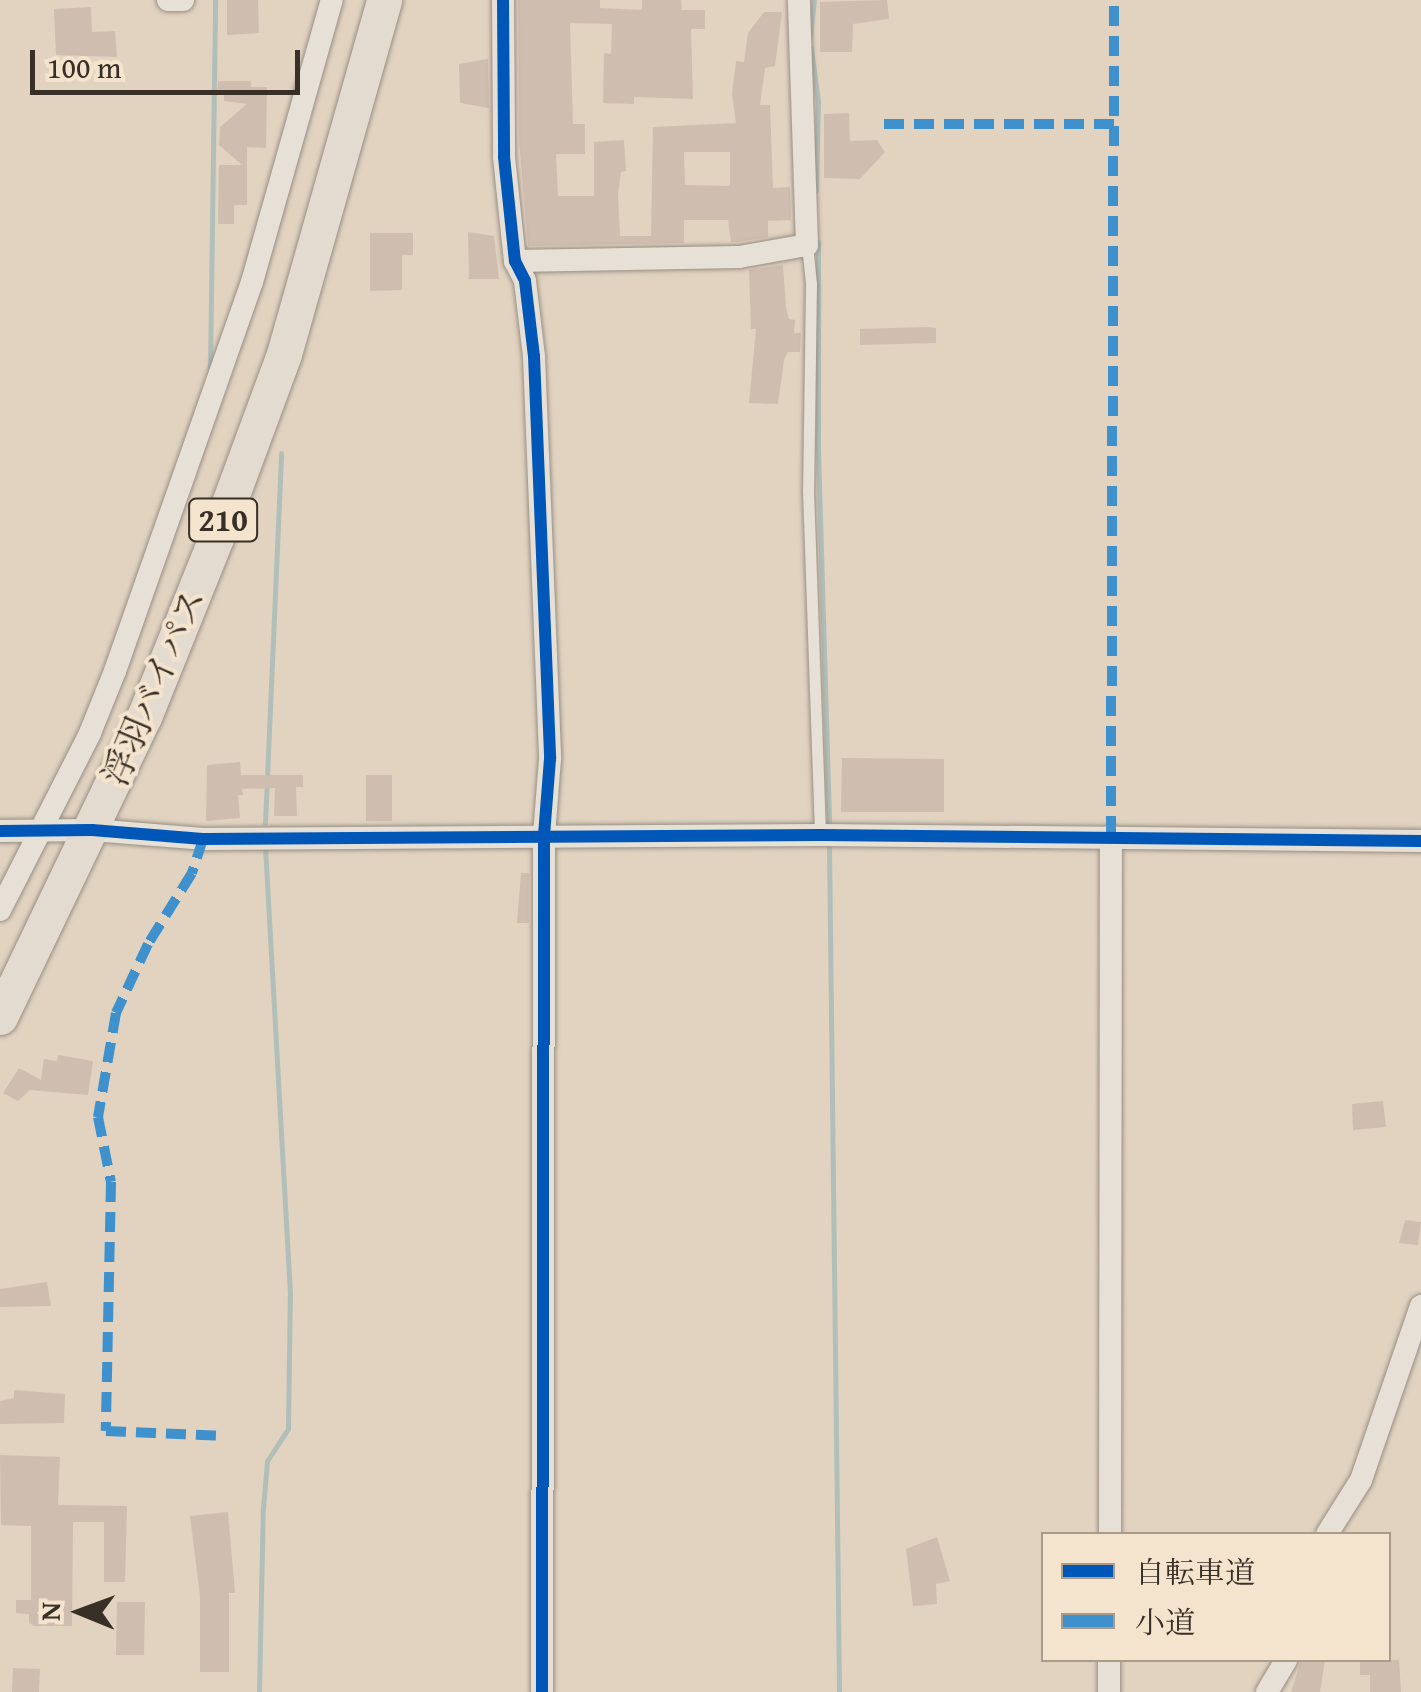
<!DOCTYPE html>
<meta charset="utf-8">
<style>
body{margin:0}
#map{position:relative;width:1421px;height:1692px;overflow:hidden;background:#e1d3c0;font-family:"Gentium Book Plus","Noto Serif JP",serif}
div>[style]{position:absolute}
.stream>*{height:5px;margin:-2.5px;padding:0 2.5px;transform-origin:2.5px;border-radius:2.5px;background:#b1bfb8}
.building>*{inset:0;background:#cfbdb0}
.roads{filter:drop-shadow(0 0 2px #988f84) drop-shadow(0 0 2px #988f84)}
.service>*{height:11px;margin:-5.5px;padding:0 5.5px;transform-origin:5.5px;border-radius:5.5px;background:#e7e0d6}
.minor>*{height:22px;margin:-11px;padding:0 11px;transform-origin:11px;border-radius:11px;background:#e7e0d6}
.trunk>*{height:35px;margin:-17.5px;padding:0 17.5px;transform-origin:17.5px;border-radius:17.5px;background:#e3dbcf}
.quiet>*{height:10px;margin-top:-5px;transform-origin:0;background:repeating-linear-gradient(90deg,#3e91cc 0 20px,transparent 0 30px)}
.cycleway>*{height:12px;margin:-6px;padding:0 6px;transform-origin:6px;border-radius:6px;background:#0057b8}
span{translate:-50% -50%;white-space:nowrap;text-align:center;line-height:1.15;-webkit-text-stroke:8px #f4e4ce;paint-order:stroke}
.shield-label span{padding:2px 8px;background:#f4e4ce;border:2px solid;border-radius:8px;-webkit-text-stroke-width:0}
.shield-label{font-size:32px;color:#382f26;font-weight:700}
.street-label{font-size:35px;color:#382f26}
.legend{position:absolute;left:1041px;top:1532px;width:350px;height:130px;box-sizing:border-box;background:#f4e4ce;border:2px solid #a99c8b;margin:0;padding:12px 18px;list-style:none;font-size:30px;color:#382f26}
.legend li{display:flex;align-items:center;gap:20px;height:50px}
.legend b{width:50px;border:2px solid #a99c8b}
.north{position:absolute;left:30px;top:1562px;width:100px;height:100px;-webkit-text-stroke:8px #f4e4ce;paint-order:stroke;rotate:271deg;font-size:28px;font-weight:700;line-height:40px;text-align:center;color:#382f26}
.north::after{content:'';display:block;margin:auto;width:35px;height:45px;background:#382f26;clip-path:polygon(50% 0,100% 100%,50% 72%,0 100%)}
.scale{position:absolute;left:30px;top:50px;width:270px;height:45px;box-sizing:border-box;border:5px solid #382f26;border-top:0;padding-left:12px;font-size:30px;line-height:35px;white-space:nowrap;color:#382f26;-webkit-text-stroke:8px #f4e4ce;paint-order:stroke}
</style>
<div id="map">
<div class="stream">
<i style="left:810px;top:37px;width:37px;rotate:-84deg"></i>
<i style="left:811px;top:48px;width:53px;rotate:82.5deg"></i>
<i style="left:818px;top:101px;width:90px;rotate:91.3deg"></i>
<i style="left:818px;top:242px;width:207px;rotate:90deg"></i>
<i style="left:818px;top:449px;width:376px;rotate:88.3deg"></i>
<i style="left:210px;top:368px;width:368px;rotate:-89.2deg"></i>
<i style="left:265px;top:823px;width:370px;rotate:-87.5deg"></i>
<i style="left:829px;top:846px;width:846px;rotate:89.32deg"></i>
<i style="left:259px;top:1692px;width:184px;rotate:-88.8deg"></i>
<i style="left:263px;top:1508px;width:47px;rotate:-85.1deg"></i>
<i style="left:267px;top:1461px;width:38px;rotate:-57deg"></i>
<i style="left:288px;top:1429px;width:135px;rotate:-89.2deg"></i>
<i style="left:290px;top:1294px;width:448px;rotate:-93.2deg"></i>
</div>
<div class="building">
<i style="clip-path:polygon(227px 0,258px 0,259px 33px,227px 35px)"></i>
<i style="clip-path:polygon(evenodd,518px 0,600px 0,600px 8px,642px 10px,642px 0,681px 0,682px 10px,705px 10px,705px 29px,691px 29px,693px 99px,634px 97px,634px 104px,603px 103px,604px 53px,611px 54px,612px 24px,570px 23px,573px 124px,585px 124px,585px 154px,556px 154px,558px 196px,594px 196px,594px 142px,624px 140px,626px 171px,621px 172px,618px 194px,620px 236px,651px 236px,653px 127px,736px 123px,732px 94px,736px 61px,744px 62px,748px 33px,764px 12px,782px 12px,775px 66px,765px 68px,760px 105px,770px 105px,773px 188px,790px 187px,791px 220px,768px 221px,768px 237px,738px 242px,731px 242px,728px 220px,684px 220px,684px 243px,528px 246px,519px 140px,518px 0,684px 152px,730px 152px,730px 186px,685px 185px,684px 152px)"></i>
<i style="clip-path:polygon(887px 0,889px 19px,853px 24px,852px 52px,820px 52px,820px 2px)"></i>
<i style="clip-path:polygon(91px 7px,92px 32px,115px 31px,117px 57px,56px 55px,54px 9px)"></i>
<i style="clip-path:polygon(488px 59px,489px 108px,460px 103px,459px 64px)"></i>
<i style="clip-path:polygon(218px 81px,251px 81px,251px 87px,267px 87px,266px 148px,247px 147px,247px 205px,234px 205px,234px 224px,218px 224px,219px 165px,242px 165px,219px 145px,220px 127px,247px 104px,224px 101px,224px 95px,217px 94px)"></i>
<i style="clip-path:polygon(849px 113px,850px 141px,877px 140px,885px 152px,860px 179px,824px 178px,824px 114px)"></i>
<i style="clip-path:polygon(468px 232px,494px 236px,499px 279px,469px 279px)"></i>
<i style="clip-path:polygon(370px 233px,413px 233px,413px 255px,402px 255px,402px 290px,370px 291px)"></i>
<i style="clip-path:polygon(783px 265px,786px 308px,789px 319px,795px 320px,794px 333px,801px 333px,800px 352px,788px 352px,784px 360px,778px 404px,749px 403px,756px 329px,751px 329px,749px 270px)"></i>
<i style="clip-path:polygon(925px 327px,936px 328px,936px 343px,860px 345px,860px 329px)"></i>
<i style="clip-path:polygon(842px 758px,944px 759px,944px 812px,841px 812px)"></i>
<i style="clip-path:polygon(240px 762px,241px 775px,303px 775px,303px 787px,296px 787px,297px 816px,274px 816px,275px 788px,242px 789px,243px 795px,238px 795px,240px 818px,206px 821px,207px 765px)"></i>
<i style="clip-path:polygon(366px 775px,392px 775px,392px 821px,366px 821px)"></i>
<i style="clip-path:polygon(521px 873px,529px 873px,529px 923px,517px 923px)"></i>
<i style="clip-path:polygon(58px 1055px,93px 1061px,88px 1095px,30px 1090px,18px 1101px,3px 1093px,19px 1068px,41px 1080px,44px 1059px,57px 1061px)"></i>
<i style="clip-path:polygon(1383px 1101px,1386px 1127px,1353px 1130px,1352px 1104px)"></i>
<i style="clip-path:polygon(1405px 1220px,1421px 1222px,1418px 1245px,1399px 1243px)"></i>
<i style="clip-path:polygon(47px 1282px,51px 1306px,0 1307px,0 1289px)"></i>
<i style="clip-path:polygon(14px 1390px,65px 1394px,64px 1423px,0 1424px,0 1401px,14px 1398px)"></i>
<i style="clip-path:polygon(0 1455px,60px 1457px,58px 1505px,127px 1506px,125px 1582px,104px 1582px,104px 1522px,73px 1522px,72px 1626px,34px 1626px,29px 1623px,29px 1614px,16px 1613px,16px 1600px,31px 1600px,31px 1526px,1px 1525px)"></i>
<i style="clip-path:polygon(228px 1512px,235px 1593px,229px 1593px,229px 1672px,200px 1672px,200px 1596px,190px 1516px)"></i>
<i style="clip-path:polygon(937px 1537px,950px 1581px,936px 1584px,937px 1604px,913px 1606px,906px 1549px)"></i>
<i style="clip-path:polygon(117px 1602px,145px 1602px,144px 1655px,116px 1655px)"></i>
<i style="clip-path:polygon(1301px 1660px,1325px 1660px,1320px 1692px,1291px 1692px)"></i>
<i style="clip-path:polygon(1360px 1660px,1399px 1660px,1401px 1692px,1370px 1692px,1370px 1675px,1360px 1675px)"></i>
<i style="clip-path:polygon(13px 1668px,40px 1669px,39px 1692px,12px 1692px)"></i>
</div>
<div class="roads">
<div class="service">
<i style="left:807px;top:245px;width:39px;rotate:84deg"></i>
<i style="left:811px;top:284px;width:206px;rotate:90.8deg"></i>
<i style="left:808px;top:490px;width:345px;rotate:88deg"></i>
</div>
<div class="minor">
<i style="left:168px;top:0;width:15px"></i>
<i style="left:503px;top:0;width:157px;rotate:89.6deg"></i>
<i style="left:504px;top:157px;width:105px;rotate:84deg"></i>
<i style="left:515px;top:261px;width:22px;rotate:63deg"></i>
<i style="left:525px;top:281px;width:76px;rotate:83.2deg"></i>
<i style="left:534px;top:356px;width:403px;rotate:87.7deg"></i>
<i style="left:550px;top:759px;width:77px;rotate:94.5deg"></i>
<i style="left:544px;top:836px;width:856px;rotate:90.13deg"></i>
<i style="left:515px;top:261px;width:224px;rotate:-1deg"></i>
<i style="left:739px;top:257px;width:69px;rotate:-10deg"></i>
<i style="left:807px;top:245px;width:245px;rotate:-91.9deg"></i>
<i style="left:0;top:831px;width:92px;rotate:-0.6deg"></i>
<i style="left:92px;top:830px;width:111px;rotate:4.6deg"></i>
<i style="left:203px;top:839px;width:617px;rotate:-0.37deg"></i>
<i style="left:820px;top:835px;width:601px;rotate:0.57deg"></i>
<i style="left:0;top:910px;width:199px;rotate:-63deg"></i>
<i style="left:90px;top:733px;width:67px;rotate:-68deg"></i>
<i style="left:115px;top:671px;width:412px;rotate:-70.6deg"></i>
<i style="left:252px;top:282px;width:293px;rotate:-74.2deg"></i>
<i style="left:1110px;top:1534px;width:698px;rotate:-89.92deg"></i>
<i style="left:1327px;top:1534px;width:64px;rotate:-57.8deg"></i>
<i style="left:1361px;top:1480px;width:184px;rotate:-71deg"></i>
<i style="left:1109px;top:1692px;width:32px;rotate:-90deg"></i>
<i style="left:1267px;top:1692px;width:37px;rotate:-59deg"></i>
</div>
<div class="trunk">
<i style="left:0;top:1017px;width:333px;rotate:-64.4deg"></i>
<i style="left:144px;top:717px;width:193px;rotate:-68.1deg"></i>
<i style="left:216px;top:538px;width:196px;rotate:-69.7deg"></i>
<i style="left:284px;top:354px;width:368px;rotate:-74.2deg"></i>
</div>
</div>
<div class="quiet">
<i style="left:884px;top:124px;width:230px"></i>
<i style="left:1111px;top:836px;width:836px;rotate:-89.79deg"></i>
<i style="left:203px;top:839px;width:36px;rotate:108deg"></i>
<i style="left:192px;top:873px;width:84px;rotate:121.8deg"></i>
<i style="left:148px;top:944px;width:76px;rotate:114.9deg"></i>
<i style="left:116px;top:1013px;width:106px;rotate:99.8deg"></i>
<i style="left:98px;top:1117px;width:66px;rotate:78.7deg"></i>
<i style="left:111px;top:1182px;width:249px;rotate:91.2deg"></i>
<i style="left:106px;top:1431px;width:120px;rotate:2.4deg"></i>
</div>
<div class="cycleway">
<i style="left:503px;top:0;width:157px;rotate:89.6deg"></i>
<i style="left:504px;top:157px;width:105px;rotate:84deg"></i>
<i style="left:515px;top:261px;width:22px;rotate:63deg"></i>
<i style="left:525px;top:281px;width:76px;rotate:83.2deg"></i>
<i style="left:534px;top:356px;width:403px;rotate:87.7deg"></i>
<i style="left:550px;top:759px;width:77px;rotate:94.5deg"></i>
<i style="left:544px;top:836px;width:856px;rotate:90.13deg"></i>
<i style="left:0;top:831px;width:92px;rotate:-0.6deg"></i>
<i style="left:92px;top:830px;width:111px;rotate:4.6deg"></i>
<i style="left:203px;top:839px;width:617px;rotate:-0.37deg"></i>
<i style="left:820px;top:835px;width:601px;rotate:0.57deg"></i>
</div>
<div class="shield-label">
<span style="left:223px;top:520px">210</span>
</div>
<div class="street-label">
<span style="left:154px;top:687px;rotate:-67deg">浮羽バイパス</span>
</div>
<ul class="legend">
<li><b style="height:12px;background:#0057b8"></b>自転車道</li>
<li><b style="height:12px;background:#3e91cc"></b>小道</li>
</ul>
<div class="north">N</div>
<div class="scale">100 m</div>
</div>
